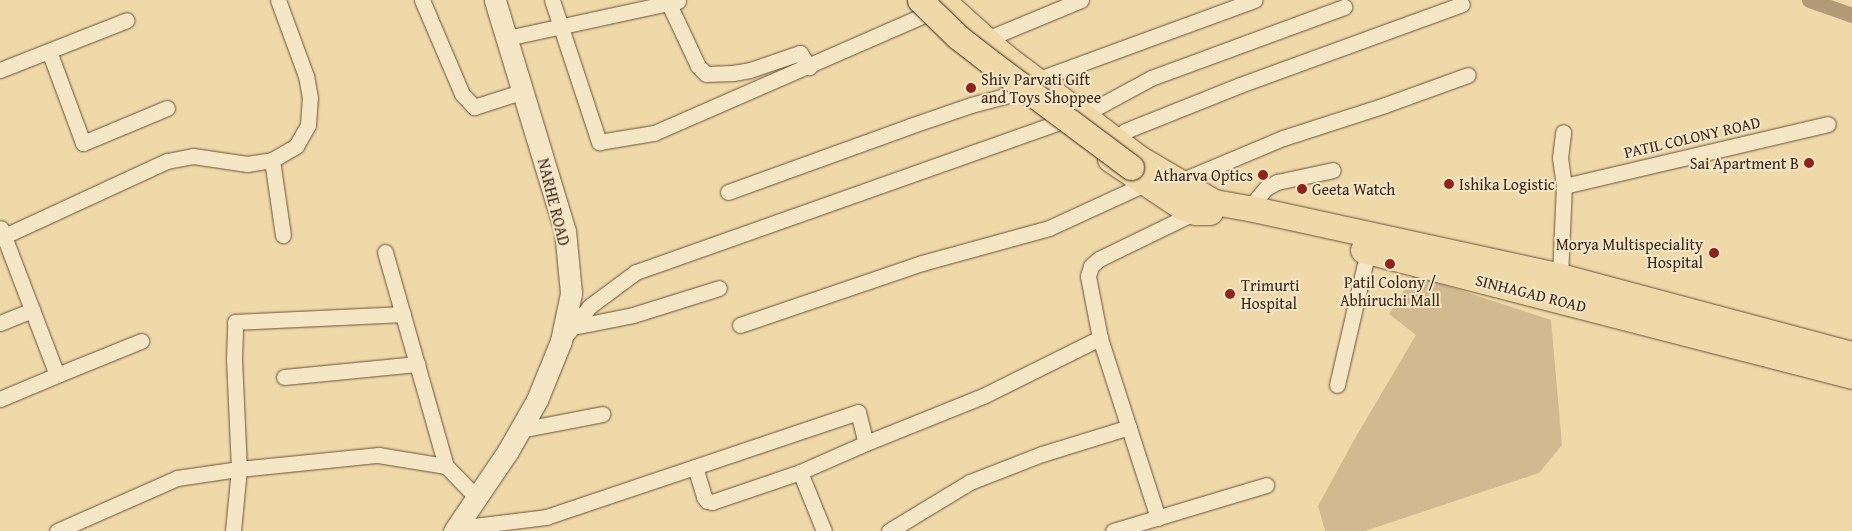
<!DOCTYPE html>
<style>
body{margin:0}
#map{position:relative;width:1852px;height:531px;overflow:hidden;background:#efd9a8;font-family:"Gentium Book Plus",serif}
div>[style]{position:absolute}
.green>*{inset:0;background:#d1ba90}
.canal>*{height:15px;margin:-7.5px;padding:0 7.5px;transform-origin:7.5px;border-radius:7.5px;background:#b29c77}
.roads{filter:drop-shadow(0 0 1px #69523d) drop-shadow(0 0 1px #69523d)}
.street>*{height:15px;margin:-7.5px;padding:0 7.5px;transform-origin:7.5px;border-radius:7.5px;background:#f5e6c6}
.secondary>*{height:21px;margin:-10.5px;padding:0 10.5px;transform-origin:10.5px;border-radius:10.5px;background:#f5e6c6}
.primary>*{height:25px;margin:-12.5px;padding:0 12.5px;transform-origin:12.5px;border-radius:12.5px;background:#efd9a8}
.bridges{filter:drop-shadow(0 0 1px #3c2519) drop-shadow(0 0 1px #3c2519)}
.primary-bridge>*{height:25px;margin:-12.5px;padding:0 12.5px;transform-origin:12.5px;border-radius:12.5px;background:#efd9a8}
.dots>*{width:14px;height:14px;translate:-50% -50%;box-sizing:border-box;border:2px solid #f5e6c6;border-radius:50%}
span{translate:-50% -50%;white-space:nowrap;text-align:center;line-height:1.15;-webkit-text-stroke:4px #f5e6c6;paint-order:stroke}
.poi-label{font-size:16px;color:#3c2519}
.left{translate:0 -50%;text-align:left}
.right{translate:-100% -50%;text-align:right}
.street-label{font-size:16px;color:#3c2519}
</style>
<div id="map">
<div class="green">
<i style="clip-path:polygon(1414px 275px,1551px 320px,1562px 445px,1539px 473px,1365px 531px,1325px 531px,1318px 506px,1354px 440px,1416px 335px,1389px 314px)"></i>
</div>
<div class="canal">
<i style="left:1809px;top:0;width:46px;rotate:19.2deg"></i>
</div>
<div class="roads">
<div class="street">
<i style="left:422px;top:0;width:102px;rotate:66.9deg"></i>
<i style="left:462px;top:94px;width:18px;rotate:47deg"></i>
<i style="left:474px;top:107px;width:52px;rotate:-17.7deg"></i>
<i style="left:552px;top:0;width:150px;rotate:71.7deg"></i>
<i style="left:599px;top:142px;width:56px;rotate:-9.3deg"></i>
<i style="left:654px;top:133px;width:292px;rotate:-23.6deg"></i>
<i style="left:922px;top:16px;width:17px;rotate:-45deg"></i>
<i style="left:669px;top:4px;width:68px;rotate:64.9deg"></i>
<i style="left:698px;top:66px;width:11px;rotate:45deg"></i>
<i style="left:706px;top:74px;width:27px;rotate:-2deg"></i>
<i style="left:733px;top:73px;width:17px;rotate:-10deg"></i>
<i style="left:750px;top:70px;width:53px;rotate:-18.8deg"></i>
<i style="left:800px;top:53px;width:17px;rotate:57deg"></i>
<i style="left:994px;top:36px;width:94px;rotate:-22.5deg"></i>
<i style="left:507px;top:38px;width:175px;rotate:-12.2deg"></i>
<i style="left:49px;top:51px;width:98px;rotate:69.7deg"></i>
<i style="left:83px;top:143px;width:91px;rotate:-22.6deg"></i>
<i style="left:0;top:70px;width:136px;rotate:-21.5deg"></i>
<i style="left:1047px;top:76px;width:221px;rotate:-20.1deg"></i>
<i style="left:1094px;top:109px;width:65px;rotate:-28.5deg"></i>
<i style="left:1151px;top:78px;width:206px;rotate:-20.2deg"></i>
<i style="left:1125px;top:131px;width:124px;rotate:-21.8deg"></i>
<i style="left:1240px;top:85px;width:236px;rotate:-20deg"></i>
<i style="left:272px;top:160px;width:76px;rotate:81.7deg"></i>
<i style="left:1190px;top:177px;width:101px;rotate:-22.8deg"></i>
<i style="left:1283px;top:138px;width:107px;rotate:-17.9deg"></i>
<i style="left:1385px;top:105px;width:88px;rotate:-19.9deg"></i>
<i style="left:1564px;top:186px;width:271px;rotate:-13.2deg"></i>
<i style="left:728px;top:192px;width:194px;rotate:-19.9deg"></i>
<i style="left:910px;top:126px;width:65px;rotate:-19deg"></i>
<i style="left:971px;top:105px;width:47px;rotate:-14.9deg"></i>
<i style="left:1249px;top:208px;width:26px;rotate:-50deg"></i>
<i style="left:1266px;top:188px;width:13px;rotate:-29deg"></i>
<i style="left:1277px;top:182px;width:57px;rotate:-12.1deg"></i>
<i style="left:0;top:238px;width:184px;rotate:-24.8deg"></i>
<i style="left:167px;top:161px;width:26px;rotate:-11deg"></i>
<i style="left:193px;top:156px;width:55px;rotate:8.4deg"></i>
<i style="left:247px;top:164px;width:25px;rotate:-9deg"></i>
<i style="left:272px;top:160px;width:28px;rotate:-30deg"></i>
<i style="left:296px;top:146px;width:24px;rotate:-60deg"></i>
<i style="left:308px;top:125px;width:27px;rotate:-86deg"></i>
<i style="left:310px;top:98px;width:22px;rotate:-100deg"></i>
<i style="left:306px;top:76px;width:81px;rotate:-110.2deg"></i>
<i style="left:385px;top:252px;width:223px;rotate:74.1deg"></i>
<i style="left:1560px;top:276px;width:90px;rotate:-87.5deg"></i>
<i style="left:1564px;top:186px;width:28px;rotate:-98deg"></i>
<i style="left:1560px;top:158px;width:26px;rotate:-83deg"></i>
<i style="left:0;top:323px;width:35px;rotate:-22deg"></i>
<i style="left:740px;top:325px;width:192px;rotate:-18.8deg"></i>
<i style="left:922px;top:263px;width:132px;rotate:-15.4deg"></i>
<i style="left:1049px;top:228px;width:108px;rotate:-24.7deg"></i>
<i style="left:573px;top:327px;width:61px;rotate:-11.3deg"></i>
<i style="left:633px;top:315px;width:90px;rotate:-17.4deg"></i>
<i style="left:562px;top:340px;width:44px;rotate:-50.5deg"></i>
<i style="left:590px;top:306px;width:57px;rotate:-36.5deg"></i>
<i style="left:636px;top:272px;width:446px;rotate:-19.5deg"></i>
<i style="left:57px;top:375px;width:91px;rotate:-22deg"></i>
<i style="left:284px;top:377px;width:134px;rotate:-5.6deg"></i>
<i style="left:1337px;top:385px;width:138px;rotate:-77deg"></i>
<i style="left:0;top:399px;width:62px;rotate:-22.8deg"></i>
<i style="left:57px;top:375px;width:157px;rotate:-110.9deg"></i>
<i style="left:520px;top:430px;width:84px;rotate:-11deg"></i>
<i style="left:695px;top:467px;width:31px;rotate:73deg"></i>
<i style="left:704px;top:497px;width:5px;rotate:53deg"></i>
<i style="left:707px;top:501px;width:5px;rotate:11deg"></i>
<i style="left:712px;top:502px;width:93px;rotate:-18.8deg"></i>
<i style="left:800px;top:472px;width:72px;rotate:-23.7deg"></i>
<i style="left:800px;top:472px;width:64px;rotate:67.9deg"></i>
<i style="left:1158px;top:518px;width:189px;rotate:-107.9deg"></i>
<i style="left:1100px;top:338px;width:63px;rotate:-101deg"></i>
<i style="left:1088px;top:276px;width:10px;rotate:-73deg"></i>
<i style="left:1091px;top:266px;width:11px;rotate:-41deg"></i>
<i style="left:1099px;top:259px;width:108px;rotate:-25.9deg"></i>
<i style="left:457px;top:528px;width:90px;rotate:-7deg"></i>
<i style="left:546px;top:517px;width:329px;rotate:-18.6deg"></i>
<i style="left:858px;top:412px;width:32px;rotate:76deg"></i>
<i style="left:866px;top:443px;width:126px;rotate:-21.9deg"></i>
<i style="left:983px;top:396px;width:131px;rotate:-26.4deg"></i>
<i style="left:57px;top:531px;width:131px;rotate:-23.8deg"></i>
<i style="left:177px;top:478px;width:63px;rotate:-8.3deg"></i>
<i style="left:239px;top:469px;width:140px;rotate:-5.8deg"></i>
<i style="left:378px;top:455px;width:69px;rotate:9.2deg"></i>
<i style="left:446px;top:466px;width:45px;rotate:45.9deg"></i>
<i style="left:233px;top:531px;width:62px;rotate:-84.5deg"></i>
<i style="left:239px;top:469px;width:110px;rotate:-92.6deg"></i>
<i style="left:234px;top:359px;width:37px;rotate:-88deg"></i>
<i style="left:235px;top:322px;width:168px;rotate:-2.7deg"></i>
<i style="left:889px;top:531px;width:95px;rotate:-31.2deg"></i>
<i style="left:970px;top:482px;width:77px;rotate:-21.3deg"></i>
<i style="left:1042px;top:454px;width:91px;rotate:-17.2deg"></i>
<i style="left:1113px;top:531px;width:160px;rotate:-16.7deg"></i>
</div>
<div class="secondary">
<i style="left:454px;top:531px;width:97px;rotate:-56deg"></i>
<i style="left:508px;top:451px;width:59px;rotate:-60.4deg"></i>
<i style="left:537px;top:400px;width:64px;rotate:-67.9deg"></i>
<i style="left:561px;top:341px;width:49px;rotate:-78.2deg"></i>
<i style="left:571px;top:293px;width:62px;rotate:-95.5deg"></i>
<i style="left:565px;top:231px;width:241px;rotate:-106.9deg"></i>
</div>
<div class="primary">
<i style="left:942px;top:0;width:82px;rotate:42deg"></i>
<i style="left:1003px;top:55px;width:171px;rotate:37.1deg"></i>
<i style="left:1139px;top:158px;width:87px;rotate:30.4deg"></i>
<i style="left:1214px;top:202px;width:36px;rotate:10deg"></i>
<i style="left:1249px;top:208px;width:318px;rotate:12.3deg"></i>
<i style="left:1560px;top:276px;width:302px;rotate:15deg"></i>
<i style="left:1110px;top:159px;width:87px;rotate:33.7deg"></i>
<i style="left:1182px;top:207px;width:15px;rotate:20deg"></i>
<i style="left:1196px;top:212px;width:14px"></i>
<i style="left:1363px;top:250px;width:505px;rotate:14.45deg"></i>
</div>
</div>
<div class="bridges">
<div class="primary-bridge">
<i style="left:920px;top:0;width:53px;rotate:44.2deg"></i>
<i style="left:958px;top:37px;width:46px;rotate:37.9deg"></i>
<i style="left:994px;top:65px;width:171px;rotate:36.7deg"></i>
</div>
</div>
<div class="dots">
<i style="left:971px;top:88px;background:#8f2418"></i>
<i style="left:1809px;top:163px;background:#8f2418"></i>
<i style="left:1263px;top:175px;background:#8f2418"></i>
<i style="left:1449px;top:184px;background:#8f2418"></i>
<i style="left:1302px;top:189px;background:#8f2418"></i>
<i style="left:1714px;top:253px;background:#8f2418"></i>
<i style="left:1390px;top:264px;background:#8f2418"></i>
<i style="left:1230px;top:294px;background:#8f2418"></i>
</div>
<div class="poi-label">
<span class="left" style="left:981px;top:88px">Shiv Parvati Gift<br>and Toys Shoppee</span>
<span class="right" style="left:1799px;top:163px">Sai Apartment B</span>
<span class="right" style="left:1253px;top:175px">Atharva Optics</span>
<span class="left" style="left:1459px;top:184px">Ishika Logistic</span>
<span class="left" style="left:1312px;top:189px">Geeta Watch</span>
<span class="right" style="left:1703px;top:253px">Morya Multispeciality<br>Hospital</span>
<span style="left:1390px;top:291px">Patil Colony /<br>Abhiruchi Mall</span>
<span class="left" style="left:1241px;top:294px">Trimurti<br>Hospital</span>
</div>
<div class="street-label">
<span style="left:1692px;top:137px;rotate:-13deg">PATIL COLONY ROAD</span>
<span style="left:554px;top:202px;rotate:76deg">NARHE ROAD</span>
<span style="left:1531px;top:293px;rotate:14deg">SINHAGAD ROAD</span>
</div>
</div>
